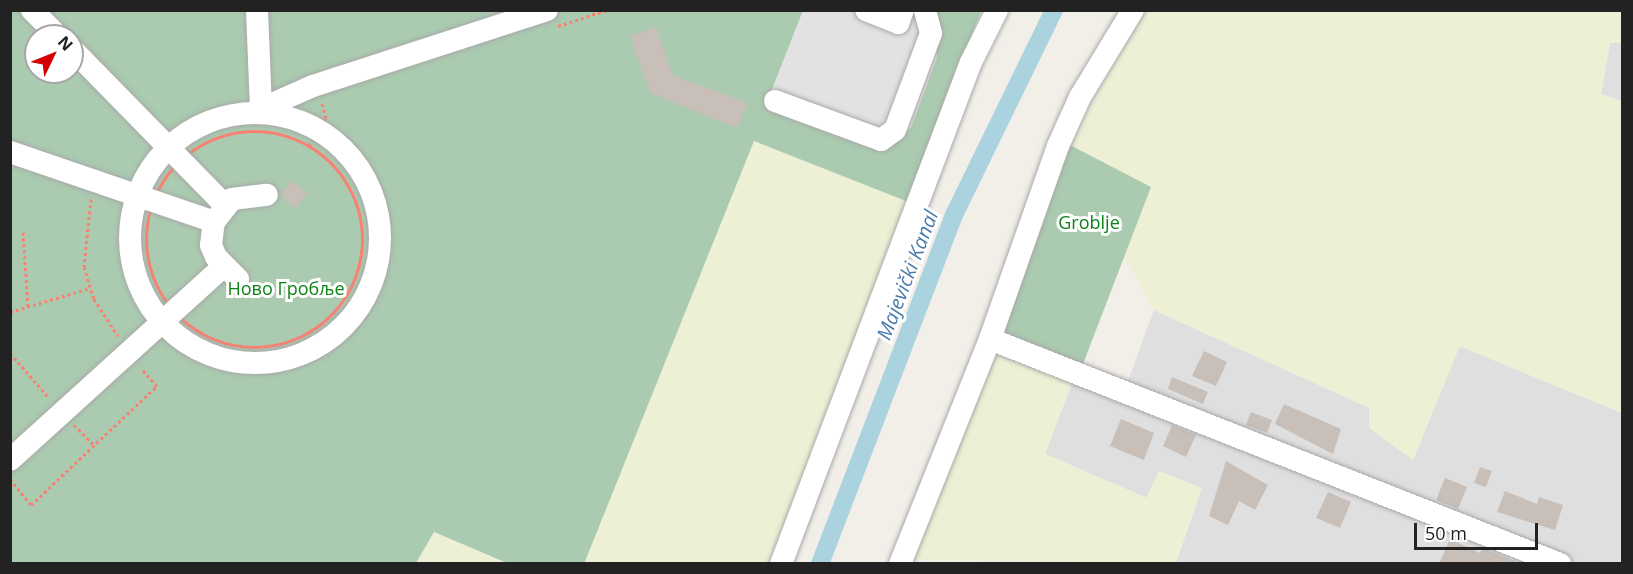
<!DOCTYPE html>
<meta charset="utf-8">
<style>
body{margin:0}
#map{position:relative;width:1633px;height:574px;overflow:hidden;background:#f2efe9;font-family:"Open Sans",sans-serif}
div>[style]{position:absolute}
.residential>*{inset:0;background:#e0dfdf}
.farmland>*{inset:0;background:#eef0d5}
.cemetery>*{inset:0;background:#aacbaf}
.parking>*{inset:0;background:#e2e2e2}
.canal>*{height:18px;margin:-9px;padding:0 9px;transform-origin:9px;border-radius:9px;background:#aad3df}
.building>*{inset:0;background:#c7bfb8}
.path>*{height:3px;margin-top:-1.5px;transform-origin:0;background:repeating-linear-gradient(90deg,#fa8072 0 3px,transparent 0 6px)}
.path>.ring{margin:-1.5px;padding:0;box-sizing:content-box;background:none;border:3px solid #fa8072;border-radius:50%}
.roads{filter:drop-shadow(0 0 2px #a9a9a9) drop-shadow(0 0 2px #a9a9a9)}
.minor>*{height:22px;margin:-11px;padding:0 11px;transform-origin:11px;border-radius:11px;background:#fff}
.minor>.ring{margin:-11px;padding:0;box-sizing:content-box;background:none;border:22px solid #fff;border-radius:50%}
span{translate:-50% -50%;white-space:nowrap;text-align:center;line-height:1.15;-webkit-text-stroke:6px #fff;paint-order:stroke}
.park-label{font-size:18px;color:#0c8416}
.water-label{font-size:20px;color:#4a7aab;font-style:italic}
.frame{position:absolute;inset:0;border:12px solid #222;pointer-events:none}
.north{position:absolute;left:24px;top:24px;width:60px;height:60px;box-sizing:border-box;background:#fff;border:2px solid #a7a7a7;border-radius:50%;rotate:47deg;font-size:16px;font-weight:700;line-height:24px;text-align:center;color:#222}
.north::after{content:'';display:block;margin:auto;width:21px;height:27px;background:#d40000;clip-path:polygon(50% 0,100% 100%,50% 72%,0 100%)}
.scale{position:absolute;left:1414px;top:523px;width:124px;height:27px;box-sizing:border-box;border:3px solid #222;border-top:0;padding-left:8px;font-size:18px;line-height:21px;white-space:nowrap;color:#222;-webkit-text-stroke:4px #fff;paint-order:stroke}
</style>
<div id="map">
<div class="residential">
<i style="clip-path:polygon(1610px 42px,1622px 43px,1622px 101px,1601px 95px)"></i>
<i style="clip-path:polygon(1154px 310px,1370px 408px,1413px 460px,1459px 346px,1622px 413px,1622px 563px,1176px 563px,1201px 488px,1147px 498px,1045px 454px,1073px 380px,1122px 397px)"></i>
</div>
<div class="farmland">
<i style="clip-path:polygon(1143px 11px,1622px 11px,1622px 43px,1610px 43px,1601px 94px,1622px 101px,1622px 413px,1460px 346px,1413px 460px,1369px 428px,1369px 408px,1154px 310px,1124px 257px,1151px 187px,1070px 145px)"></i>
<i style="clip-path:polygon(754px 141px,906px 201px,770px 563px,584px 564px)"></i>
<i style="clip-path:polygon(992px 347px,1073px 380px,1045px 454px,1146px 498px,1159px 471px,1202px 488px,1176px 563px,907px 560px)"></i>
<i style="clip-path:polygon(433px 532px,507px 563px,416px 564px)"></i>
</div>
<div class="cemetery">
<i style="clip-path:polygon(evenodd,10px 11px,803px 11px,766px 105px,896px 11px,981px 11px,906px 201px,754px 141px,584px 564px,507px 563px,434px 532px,416px 563px,11px 563px,10px 11px,36px 36px,72px 36px,72px 72px,36px 72px,36px 36px)"></i>
<i style="clip-path:polygon(1070px 145px,1151px 187px,1083px 364px,998px 333px)"></i>
</div>
<div class="parking">
<i style="clip-path:polygon(803px 11px,896px 11px,935px 26px,937px 58px,911px 128px,882px 149px,766px 105px)"></i>
</div>
<div class="canal">
<i style="left:820px;top:564px;width:374px;rotate:-69deg"></i>
<i style="left:954px;top:215px;width:228px;rotate:-64deg"></i>
</div>
<div class="building">
<i style="clip-path:polygon(656px 27px,673px 75px,748px 103px,737px 128px,650px 93px,630px 36px)"></i>
<i style="clip-path:polygon(292px 180px,308px 194px,294px 208px,280px 195px)"></i>
<i style="clip-path:polygon(1204px 351px,1227px 362px,1216px 386px,1192px 376px)"></i>
<i style="clip-path:polygon(1172px 377px,1208px 392px,1203px 404px,1168px 389px)"></i>
<i style="clip-path:polygon(1284px 404px,1341px 429px,1333px 454px,1275px 424px)"></i>
<i style="clip-path:polygon(1251px 412px,1272px 420px,1267px 433px,1246px 425px)"></i>
<i style="clip-path:polygon(1121px 419px,1154px 433px,1144px 460px,1110px 446px)"></i>
<i style="clip-path:polygon(1172px 425px,1196px 435px,1186px 457px,1163px 446px)"></i>
<i style="clip-path:polygon(1226px 461px,1268px 485px,1255px 510px,1239px 501px,1228px 525px,1209px 516px)"></i>
<i style="clip-path:polygon(1480px 467px,1492px 471px,1486px 487px,1474px 483px)"></i>
<i style="clip-path:polygon(1445px 478px,1467px 487px,1458px 509px,1436px 500px)"></i>
<i style="clip-path:polygon(1505px 491px,1537px 504px,1539px 497px,1563px 505px,1555px 530px,1497px 512px)"></i>
<i style="clip-path:polygon(1328px 492px,1351px 502px,1340px 528px,1316px 518px)"></i>
<i style="clip-path:polygon(1450px 539px,1480px 553px,1482px 548px,1522px 564px,1439px 564px)"></i>
</div>
<div class="path">
<i style="left:558px;top:26px;width:52px;rotate:-18.1deg"></i>
<i class="ring" style="left:146px;top:131px;width:213px;height:213px"></i>
<i style="left:309px;top:146px;width:33px;rotate:-59deg"></i>
<i style="left:326px;top:118px;width:15px;rotate:-106deg"></i>
<i style="left:91px;top:199px;width:68px;rotate:95.9deg"></i>
<i style="left:84px;top:267px;width:34px;rotate:73deg"></i>
<i style="left:94px;top:299px;width:44px;rotate:57deg"></i>
<i style="left:23px;top:232px;width:75px;rotate:86.2deg"></i>
<i style="left:10px;top:312px;width:84px;rotate:-16.7deg"></i>
<i style="left:10px;top:353px;width:60px;rotate:49.1deg"></i>
<i style="left:74px;top:425px;width:28px;rotate:45deg"></i>
<i style="left:10px;top:479px;width:33px;rotate:51deg"></i>
<i style="left:31px;top:505px;width:173px;rotate:-43.4deg"></i>
<i style="left:157px;top:386px;width:24px;rotate:-132deg"></i>
</div>
<div class="roads">
<div class="minor">
<i style="left:32px;top:10px;width:37px;rotate:45deg"></i>
<i style="left:257px;top:10px;width:99px;rotate:87.7deg"></i>
<i style="left:866px;top:10px;width:35px;rotate:22deg"></i>
<i style="left:898px;top:23px;width:14px;rotate:-69deg"></i>
<i style="left:72px;top:49px;width:219px;rotate:45.6deg"></i>
<i style="left:775px;top:101px;width:113px;rotate:20.2deg"></i>
<i style="left:881px;top:140px;width:17px;rotate:-36deg"></i>
<i style="left:895px;top:130px;width:103px;rotate:-69.6deg"></i>
<i style="left:931px;top:33px;width:24px;rotate:-105deg"></i>
<i style="left:254px;top:112px;width:64px;rotate:-23.8deg"></i>
<i style="left:313px;top:86px;width:246px;rotate:-18deg"></i>
<i class="ring" style="left:130px;top:113px;width:228px;height:228px"></i>
<i style="left:10px;top:152px;width:216px;rotate:18.9deg"></i>
<i style="left:238px;top:279px;width:31px;rotate:-135deg"></i>
<i style="left:216px;top:257px;width:13px;rotate:-113deg"></i>
<i style="left:211px;top:245px;width:23px;rotate:-83deg"></i>
<i style="left:214px;top:222px;width:29px;rotate:-52deg"></i>
<i style="left:232px;top:199px;width:35px;rotate:-7deg"></i>
<i style="left:990px;top:339px;width:613px;rotate:21.54deg"></i>
<i style="left:10px;top:460px;width:287px;rotate:-42.2deg"></i>
<i style="left:781px;top:564px;width:537px;rotate:-69.27deg"></i>
<i style="left:971px;top:62px;width:58px;rotate:-63.4deg"></i>
<i style="left:900px;top:564px;width:242px;rotate:-68.2deg"></i>
<i style="left:990px;top:339px;width:205px;rotate:-70.6deg"></i>
<i style="left:1058px;top:146px;width:54px;rotate:-65.8deg"></i>
<i style="left:1080px;top:97px;width:102px;rotate:-58.7deg"></i>
</div>
</div>
<div class="park-label">
<span style="left:1089px;top:222px">Groblje</span>
<span style="left:286px;top:288px">Ново Гробље</span>
</div>
<div class="water-label">
<span style="left:907px;top:275px;rotate:-69deg">Majevički Kanal</span>
</div>
<div class="frame"></div>
<div class="north">N</div>
<div class="scale">50 m</div>
</div>
